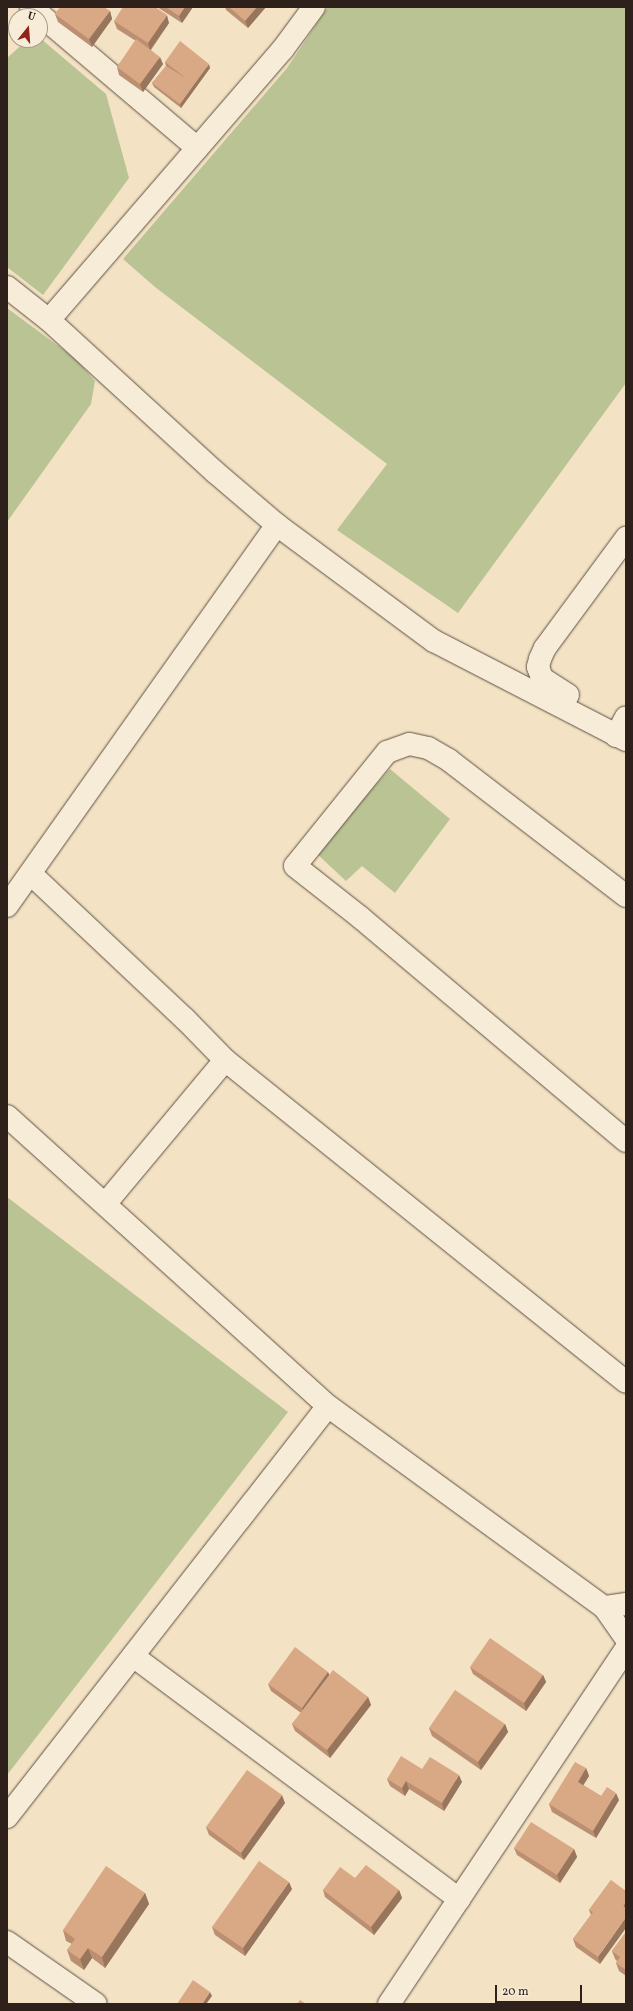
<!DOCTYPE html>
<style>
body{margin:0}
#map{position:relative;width:633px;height:2011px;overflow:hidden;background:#f3e2c3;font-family:Vollkorn,serif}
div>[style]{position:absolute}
.green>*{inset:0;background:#bac394}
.roads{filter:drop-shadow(0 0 1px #5f5044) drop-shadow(0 0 1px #5f5044)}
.minor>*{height:22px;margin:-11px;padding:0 11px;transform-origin:11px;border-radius:11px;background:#f7ecd8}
.wall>*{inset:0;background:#bb9072}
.shaded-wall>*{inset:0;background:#98765d}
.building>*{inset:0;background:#d9a885}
span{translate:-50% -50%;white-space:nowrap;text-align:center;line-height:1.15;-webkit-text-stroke:3px #f7ecd8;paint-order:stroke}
.frame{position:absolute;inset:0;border:8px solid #2e201a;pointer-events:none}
.north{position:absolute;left:8px;top:8px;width:40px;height:40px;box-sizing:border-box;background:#f7ecd8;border:1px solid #a79a8c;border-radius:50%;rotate:17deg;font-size:11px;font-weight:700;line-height:16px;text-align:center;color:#2e201a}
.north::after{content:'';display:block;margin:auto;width:14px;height:18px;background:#8f2418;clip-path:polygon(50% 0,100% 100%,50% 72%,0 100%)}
.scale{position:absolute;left:495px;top:1985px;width:87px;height:18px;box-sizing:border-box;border:2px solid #2e201a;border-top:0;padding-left:5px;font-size:12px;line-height:14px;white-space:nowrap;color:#2e201a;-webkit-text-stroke:3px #f7ecd8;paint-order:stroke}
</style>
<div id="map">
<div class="green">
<i style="clip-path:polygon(328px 7px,626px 7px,626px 383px,458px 613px,337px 530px,387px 464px,155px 287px,123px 259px,287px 68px)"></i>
<i style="clip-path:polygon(40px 38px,106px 94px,129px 178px,43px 295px,7px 267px,7px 58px,27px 40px)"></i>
<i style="clip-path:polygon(7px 308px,76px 359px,95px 381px,91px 404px,7px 522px)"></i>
<i style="clip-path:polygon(390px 769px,450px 819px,395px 893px,362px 866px,346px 881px,315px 852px)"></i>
<i style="clip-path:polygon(7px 1197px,288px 1412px,7px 1775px)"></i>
</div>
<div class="roads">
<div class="minor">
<i style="left:31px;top:7px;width:218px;rotate:40.3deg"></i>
<i style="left:7px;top:287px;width:53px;rotate:38.2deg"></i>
<i style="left:49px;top:320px;width:358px;rotate:-49.2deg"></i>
<i style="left:283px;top:49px;width:52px;rotate:-53.6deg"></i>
<i style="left:49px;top:320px;width:225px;rotate:42.5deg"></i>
<i style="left:215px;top:472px;width:82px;rotate:40.5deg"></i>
<i style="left:277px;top:525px;width:195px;rotate:36.5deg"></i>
<i style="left:434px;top:641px;width:216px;rotate:27.3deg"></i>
<i style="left:568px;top:695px;width:31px;rotate:-147deg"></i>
<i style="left:542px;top:678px;width:12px;rotate:-110deg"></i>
<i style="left:538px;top:667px;width:8px;rotate:-76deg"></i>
<i style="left:540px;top:659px;width:12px;rotate:-66deg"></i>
<i style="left:545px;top:648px;width:137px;rotate:-53.6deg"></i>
<i style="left:616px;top:736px;width:21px;rotate:-62deg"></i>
<i style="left:31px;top:874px;width:212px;rotate:43.3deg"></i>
<i style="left:185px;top:1019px;width:57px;rotate:45.7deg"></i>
<i style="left:225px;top:1060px;width:514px;rotate:38.76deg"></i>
<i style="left:626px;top:896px;width:223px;rotate:-142.5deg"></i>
<i style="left:449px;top:760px;width:24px;rotate:-150deg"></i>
<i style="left:428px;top:748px;width:19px;rotate:-168deg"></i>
<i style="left:409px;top:744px;width:23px;rotate:160deg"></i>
<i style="left:387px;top:752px;width:146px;rotate:128.9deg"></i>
<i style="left:295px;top:866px;width:84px;rotate:38.2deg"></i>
<i style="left:361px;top:918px;width:346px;rotate:40.1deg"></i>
<i style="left:7px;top:906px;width:467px;rotate:-54.7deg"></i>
<i style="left:7px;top:1116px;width:433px;rotate:42.1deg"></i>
<i style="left:328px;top:1406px;width:341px;rotate:36.1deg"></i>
<i style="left:106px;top:1203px;width:186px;rotate:-50.2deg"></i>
<i style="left:626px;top:1604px;width:22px;rotate:172deg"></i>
<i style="left:604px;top:1607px;width:39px;rotate:55deg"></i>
<i style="left:133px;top:1656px;width:407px;rotate:36.7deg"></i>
<i style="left:7px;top:1817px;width:521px;rotate:-52.01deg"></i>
<i style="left:7px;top:1942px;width:108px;rotate:34.9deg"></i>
<i style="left:389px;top:2004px;width:428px;rotate:-56.3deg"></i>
</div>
</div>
<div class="wall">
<i style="clip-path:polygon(157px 7px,193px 7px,182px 23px)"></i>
<i style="clip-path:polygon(225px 7px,266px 7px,248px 28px,226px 10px)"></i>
<i style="clip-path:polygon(110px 11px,112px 19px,92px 47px,58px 22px,55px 14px)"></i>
<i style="clip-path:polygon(114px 21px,169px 23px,151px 50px,163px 64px,143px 92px,119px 75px,117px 67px,136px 41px,117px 29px)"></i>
<i style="clip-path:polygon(165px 62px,210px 68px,181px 108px,154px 87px,152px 83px,166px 66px)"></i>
<i style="clip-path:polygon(470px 1667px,543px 1675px,546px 1682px,526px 1711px,473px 1674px)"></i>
<i style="clip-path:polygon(328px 1672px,329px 1675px,368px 1697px,371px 1705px,330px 1758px,295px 1731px,292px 1724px,301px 1713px,271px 1691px,268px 1684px)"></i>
<i style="clip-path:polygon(505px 1724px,508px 1732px,481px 1770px,432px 1736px,429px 1728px)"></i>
<i style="clip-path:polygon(586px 1768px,589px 1776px,583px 1785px,601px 1796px,619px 1800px,596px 1838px,552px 1812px,549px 1804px)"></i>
<i style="clip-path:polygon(422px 1769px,462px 1782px,444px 1811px,409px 1789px,405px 1796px,390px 1786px,387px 1779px)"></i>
<i style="clip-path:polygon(285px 1803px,244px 1860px,209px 1835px,206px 1827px)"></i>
<i style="clip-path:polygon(514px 1848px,574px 1849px,577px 1857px,560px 1883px,517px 1855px)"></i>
<i style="clip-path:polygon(355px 1878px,399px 1890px,402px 1898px,374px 1935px,325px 1897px,323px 1890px)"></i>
<i style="clip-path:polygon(611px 1880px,600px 1964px,576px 1947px,573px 1939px,591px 1915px,589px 1910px)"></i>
<i style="clip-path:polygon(292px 1889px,245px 1956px,215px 1935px,212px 1927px)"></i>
<i style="clip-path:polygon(145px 1893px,149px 1904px,105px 1968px,92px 1958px,84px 1970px,71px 1961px,67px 1950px,72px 1944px,66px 1941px,63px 1930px)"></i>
<i style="clip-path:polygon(626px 1932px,626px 1976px,619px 1971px,616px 1963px,617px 1961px,615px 1959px,612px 1951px)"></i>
</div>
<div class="shaded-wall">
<i style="clip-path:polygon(185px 7px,193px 7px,182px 23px,179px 16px)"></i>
<i style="clip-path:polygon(257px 7px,266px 7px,248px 28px,245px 21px)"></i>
<i style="clip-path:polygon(110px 11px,112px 19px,92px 47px,89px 39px)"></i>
<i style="clip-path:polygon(167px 15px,169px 23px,150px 50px,148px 43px)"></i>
<i style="clip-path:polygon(160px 57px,163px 64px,143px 92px,140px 84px)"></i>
<i style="clip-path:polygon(209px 64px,210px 68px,181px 108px,180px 104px)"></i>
<i style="clip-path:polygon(328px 1672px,331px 1679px,304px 1715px,302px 1708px)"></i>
<i style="clip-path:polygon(543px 1675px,546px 1682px,526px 1711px,524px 1703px)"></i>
<i style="clip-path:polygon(368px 1697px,371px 1705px,330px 1758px,327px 1750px)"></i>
<i style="clip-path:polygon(505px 1724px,508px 1732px,481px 1770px,478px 1762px)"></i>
<i style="clip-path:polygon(586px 1768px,589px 1776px,581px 1789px,578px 1782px)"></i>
<i style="clip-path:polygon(459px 1775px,462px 1782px,444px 1811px,442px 1803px)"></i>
<i style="clip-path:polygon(406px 1781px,409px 1789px,405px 1796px,402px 1788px)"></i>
<i style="clip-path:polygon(616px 1793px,619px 1800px,596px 1838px,593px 1831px)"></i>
<i style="clip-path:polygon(282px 1795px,285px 1803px,244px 1860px,241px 1853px)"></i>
<i style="clip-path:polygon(574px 1849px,577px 1857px,560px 1883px,557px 1875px)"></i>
<i style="clip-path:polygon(289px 1882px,292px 1889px,245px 1956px,243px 1948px)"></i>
<i style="clip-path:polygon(399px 1890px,402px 1898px,374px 1935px,371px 1927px)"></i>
<i style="clip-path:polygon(145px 1893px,149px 1904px,105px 1968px,102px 1957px)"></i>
<i style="clip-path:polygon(626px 1902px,626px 1913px,623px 1906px)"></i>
<i style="clip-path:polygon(626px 1917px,626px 1928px,600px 1964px,598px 1957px)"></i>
<i style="clip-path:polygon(88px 1948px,92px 1958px,84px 1970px,80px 1959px)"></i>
<i style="clip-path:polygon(210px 1992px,212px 1996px,206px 2004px,202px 2004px)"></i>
</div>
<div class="building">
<i style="clip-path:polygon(60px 7px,104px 7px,110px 11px,89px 39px,55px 14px)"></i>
<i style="clip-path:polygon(123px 7px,155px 7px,167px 15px,148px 43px,114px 21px)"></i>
<i style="clip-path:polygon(166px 7px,185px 7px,179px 16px)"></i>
<i style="clip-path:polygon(229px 7px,257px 7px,245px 21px)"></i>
<i style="clip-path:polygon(136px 39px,160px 57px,140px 84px,117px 67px)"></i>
<i style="clip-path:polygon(180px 41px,209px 64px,180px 104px,152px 83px,166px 66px,186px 78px,165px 62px)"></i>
<i style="clip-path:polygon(490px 1638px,543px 1675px,524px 1703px,470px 1667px)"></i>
<i style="clip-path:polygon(295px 1647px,328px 1672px,302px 1708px,268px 1684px)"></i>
<i style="clip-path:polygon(333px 1670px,368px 1697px,327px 1750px,292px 1724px)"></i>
<i style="clip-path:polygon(455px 1690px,505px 1724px,478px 1762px,429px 1728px)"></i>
<i style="clip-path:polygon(401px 1756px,422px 1769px,430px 1757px,459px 1775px,442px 1803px,406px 1781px,402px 1788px,387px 1779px)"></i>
<i style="clip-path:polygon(575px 1762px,586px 1768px,578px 1782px,601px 1796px,607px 1787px,616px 1793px,593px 1831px,549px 1804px)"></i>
<i style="clip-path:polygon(247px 1770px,282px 1795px,241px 1853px,206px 1827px)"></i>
<i style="clip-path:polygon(531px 1822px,574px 1849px,557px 1875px,514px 1848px)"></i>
<i style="clip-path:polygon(259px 1861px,289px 1882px,243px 1948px,212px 1927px)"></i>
<i style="clip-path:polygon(366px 1865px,399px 1890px,371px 1927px,323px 1890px,340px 1867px,355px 1878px)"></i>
<i style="clip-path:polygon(106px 1866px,145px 1893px,102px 1957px,88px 1948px,80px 1959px,67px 1950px,75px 1939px,63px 1930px)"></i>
<i style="clip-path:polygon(611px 1880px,626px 1891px,626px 1902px,623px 1906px,626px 1908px,626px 1917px,598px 1957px,573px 1939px,593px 1912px,589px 1910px)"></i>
<i style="clip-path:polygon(626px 1932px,626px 1970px,616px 1963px,620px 1957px,612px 1951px)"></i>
<i style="clip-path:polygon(193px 1980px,210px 1992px,202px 2004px,177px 2004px)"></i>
<i style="clip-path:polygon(300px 2000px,306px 2004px,297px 2004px)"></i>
</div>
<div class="frame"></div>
<div class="north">U</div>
<div class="scale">20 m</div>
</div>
